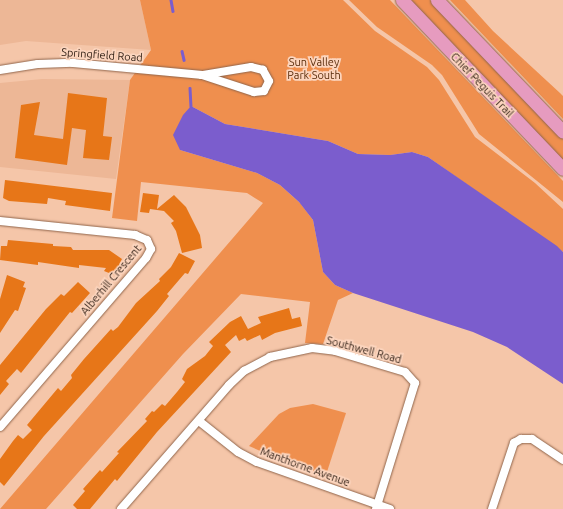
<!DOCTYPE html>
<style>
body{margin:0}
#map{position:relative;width:563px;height:509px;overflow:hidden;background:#f5c6a9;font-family:Ubuntu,sans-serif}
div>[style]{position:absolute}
.built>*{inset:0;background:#edb796}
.green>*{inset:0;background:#ef8f4e}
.water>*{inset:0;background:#7b5dcd}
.stream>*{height:2.5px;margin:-1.25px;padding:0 1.25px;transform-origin:1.25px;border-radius:1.25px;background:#7b5dcd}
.building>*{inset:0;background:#e77618}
.roads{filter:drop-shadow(0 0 1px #90654b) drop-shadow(0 0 1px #90654b)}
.street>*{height:8px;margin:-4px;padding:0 4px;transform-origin:4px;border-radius:4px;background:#fff}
.primary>*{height:13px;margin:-6.5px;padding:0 6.5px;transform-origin:6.5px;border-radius:6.5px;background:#e69bbf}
span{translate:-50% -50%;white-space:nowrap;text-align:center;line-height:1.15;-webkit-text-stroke:3.5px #fcd5be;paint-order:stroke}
.street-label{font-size:11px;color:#2d1c11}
.park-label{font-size:11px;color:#5a2d0c}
</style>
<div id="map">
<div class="built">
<i style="clip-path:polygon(0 0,140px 0,151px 50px,26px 41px,0 45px)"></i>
<i style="clip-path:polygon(42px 79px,130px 80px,116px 179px,0 167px,0 83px)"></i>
</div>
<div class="green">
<i style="clip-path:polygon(140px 0,343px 0,375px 31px,427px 67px,439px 80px,475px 137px,535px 183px,563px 209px,563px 252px,428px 157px,412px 152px,390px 155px,358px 154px,328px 141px,225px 124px,191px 106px,180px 150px,257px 173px,280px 185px,300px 203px,313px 220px,323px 272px,335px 285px,353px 293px,338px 300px,323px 344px,305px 343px,310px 302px,241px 294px,183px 354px,46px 509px,0 509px,263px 203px,247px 193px,141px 182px,137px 221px,112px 218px,130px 80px,151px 50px)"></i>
<i style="clip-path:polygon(349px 0,390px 0,563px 181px,563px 202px,479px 134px,442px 75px,432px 65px,377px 27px)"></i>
<i style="clip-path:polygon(408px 0,430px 0,499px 72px,563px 139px,563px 162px)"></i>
<i style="clip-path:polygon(450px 0,465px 0,493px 31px,560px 93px,563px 96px,563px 119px)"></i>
<i style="clip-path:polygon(313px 404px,346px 413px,326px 475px,274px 457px,249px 446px,279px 414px,290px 408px)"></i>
</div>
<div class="water">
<i style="clip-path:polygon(191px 106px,225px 124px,328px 141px,358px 154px,390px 155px,412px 152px,428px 157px,557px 246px,563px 252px,563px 384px,507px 347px,473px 332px,353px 293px,335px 285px,323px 272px,313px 220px,299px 202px,280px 185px,257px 173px,180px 150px,173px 135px,183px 115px)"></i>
</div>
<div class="stream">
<i style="left:171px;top:0;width:11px;rotate:80deg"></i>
<i style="left:182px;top:51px;width:9px;rotate:77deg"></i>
<i style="left:190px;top:88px;width:18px;rotate:87deg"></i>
</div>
<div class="building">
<i style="clip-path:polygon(68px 93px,107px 98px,103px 136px,112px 137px,109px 160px,83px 158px,86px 130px,72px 128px,67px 165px,15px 158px,21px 105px,40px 102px,34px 135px,63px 139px)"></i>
<i style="clip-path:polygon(5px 180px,112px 193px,110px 211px,65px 205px,66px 201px,48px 198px,47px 204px,9px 201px,3px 198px)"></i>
<i style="clip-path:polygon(143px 193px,159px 195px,157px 209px,174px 195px,186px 207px,200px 235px,202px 248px,182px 253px,176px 231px,171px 223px,174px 221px,164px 211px,150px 209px,149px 213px,140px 212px)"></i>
<i style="clip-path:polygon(8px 240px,53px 244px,53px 246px,71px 247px,73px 250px,109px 250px,122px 259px,114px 275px,104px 271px,106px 268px,79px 265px,79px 268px,38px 262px,38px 265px,0 260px,1px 246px,7px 246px)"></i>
<i style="clip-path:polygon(179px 253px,195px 261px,188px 274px,185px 273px,167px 294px,169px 296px,157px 311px,44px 436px,4px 486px,0 482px,0 459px,13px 441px,18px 435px,23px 439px,32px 430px,27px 425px,58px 388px,61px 391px,72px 378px,71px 375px,84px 359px,111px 329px,113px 331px,118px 327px,136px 303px,160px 281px,159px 279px,171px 267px)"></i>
<i style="clip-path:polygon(7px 275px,25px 282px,23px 287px,26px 288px,18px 311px,15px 310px,0 333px,0 299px)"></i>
<i style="clip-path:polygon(78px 282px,90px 293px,72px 313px,70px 312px,21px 373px,17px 369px,6px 381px,9px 384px,0 395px,0 365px,46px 309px,61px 294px,64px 296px)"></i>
<i style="clip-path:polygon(289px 308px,292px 319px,300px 317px,302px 326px,275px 333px,262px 340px,260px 335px,247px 341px,245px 338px,239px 341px,236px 335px,225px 345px,231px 352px,157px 432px,117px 481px,115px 479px,90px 509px,77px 509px,73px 505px,85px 491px,83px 489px,100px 470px,102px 472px,119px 453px,117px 452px,147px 421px,145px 419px,152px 411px,154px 412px,162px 404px,165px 406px,177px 392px,185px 382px,182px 379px,187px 369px,205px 356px,213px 346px,209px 342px,230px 322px,241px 316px,248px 329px,261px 323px,258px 317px)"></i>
</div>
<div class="roads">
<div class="street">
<i style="left:0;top:70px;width:38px;rotate:-9deg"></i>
<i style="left:38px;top:64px;width:35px;rotate:-2deg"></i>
<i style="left:73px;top:63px;width:130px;rotate:5.3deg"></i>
<i style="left:202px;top:75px;width:55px;rotate:18.1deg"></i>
<i style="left:254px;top:92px;width:10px;rotate:-6deg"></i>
<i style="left:264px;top:91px;width:11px;rotate:-63deg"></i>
<i style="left:269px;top:81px;width:13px;rotate:-119deg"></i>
<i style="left:263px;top:70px;width:12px;rotate:-166deg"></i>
<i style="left:251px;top:67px;width:50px;rotate:170.7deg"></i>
<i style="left:0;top:221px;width:136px;rotate:5.9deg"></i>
<i style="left:135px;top:235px;width:13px;rotate:23deg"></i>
<i style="left:147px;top:240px;width:10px;rotate:66deg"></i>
<i style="left:151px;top:249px;width:10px;rotate:119deg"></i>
<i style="left:146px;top:258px;width:223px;rotate:130.8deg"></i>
<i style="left:199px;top:421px;width:50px;rotate:38.5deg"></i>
<i style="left:238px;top:452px;width:21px;rotate:28deg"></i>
<i style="left:257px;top:462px;width:141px;rotate:19.5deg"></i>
<i style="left:121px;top:509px;width:164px;rotate:-48.9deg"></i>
<i style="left:229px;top:385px;width:21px;rotate:-43deg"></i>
<i style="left:244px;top:371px;width:30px;rotate:-28deg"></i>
<i style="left:270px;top:357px;width:43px;rotate:-12.1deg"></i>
<i style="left:312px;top:348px;width:23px;rotate:7deg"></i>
<i style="left:335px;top:351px;width:73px;rotate:16.7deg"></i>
<i style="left:405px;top:372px;width:15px;rotate:48deg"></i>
<i style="left:415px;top:383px;width:132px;rotate:107.2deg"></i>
<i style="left:492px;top:509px;width:70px;rotate:-71.6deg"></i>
<i style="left:514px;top:443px;width:8px;rotate:-30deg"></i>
<i style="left:521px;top:439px;width:11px"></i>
<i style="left:532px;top:439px;width:37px;rotate:34deg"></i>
</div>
<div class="primary">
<i style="left:402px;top:0;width:233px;rotate:46.4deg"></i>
<i style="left:437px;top:0;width:182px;rotate:46.3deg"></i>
</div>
</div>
<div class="street-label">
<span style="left:102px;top:55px;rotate:4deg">Springfield Road</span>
<span style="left:482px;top:85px;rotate:46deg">Chief Peguis Trail</span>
<span style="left:111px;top:280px;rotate:-50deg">Alberhill Crescent</span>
<span style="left:364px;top:350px;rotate:15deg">Southwell Road</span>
<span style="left:305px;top:467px;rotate:20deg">Manthorne Avenue</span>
</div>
<div class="park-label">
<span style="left:314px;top:69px">Sun Valley<br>Park South</span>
</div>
</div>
